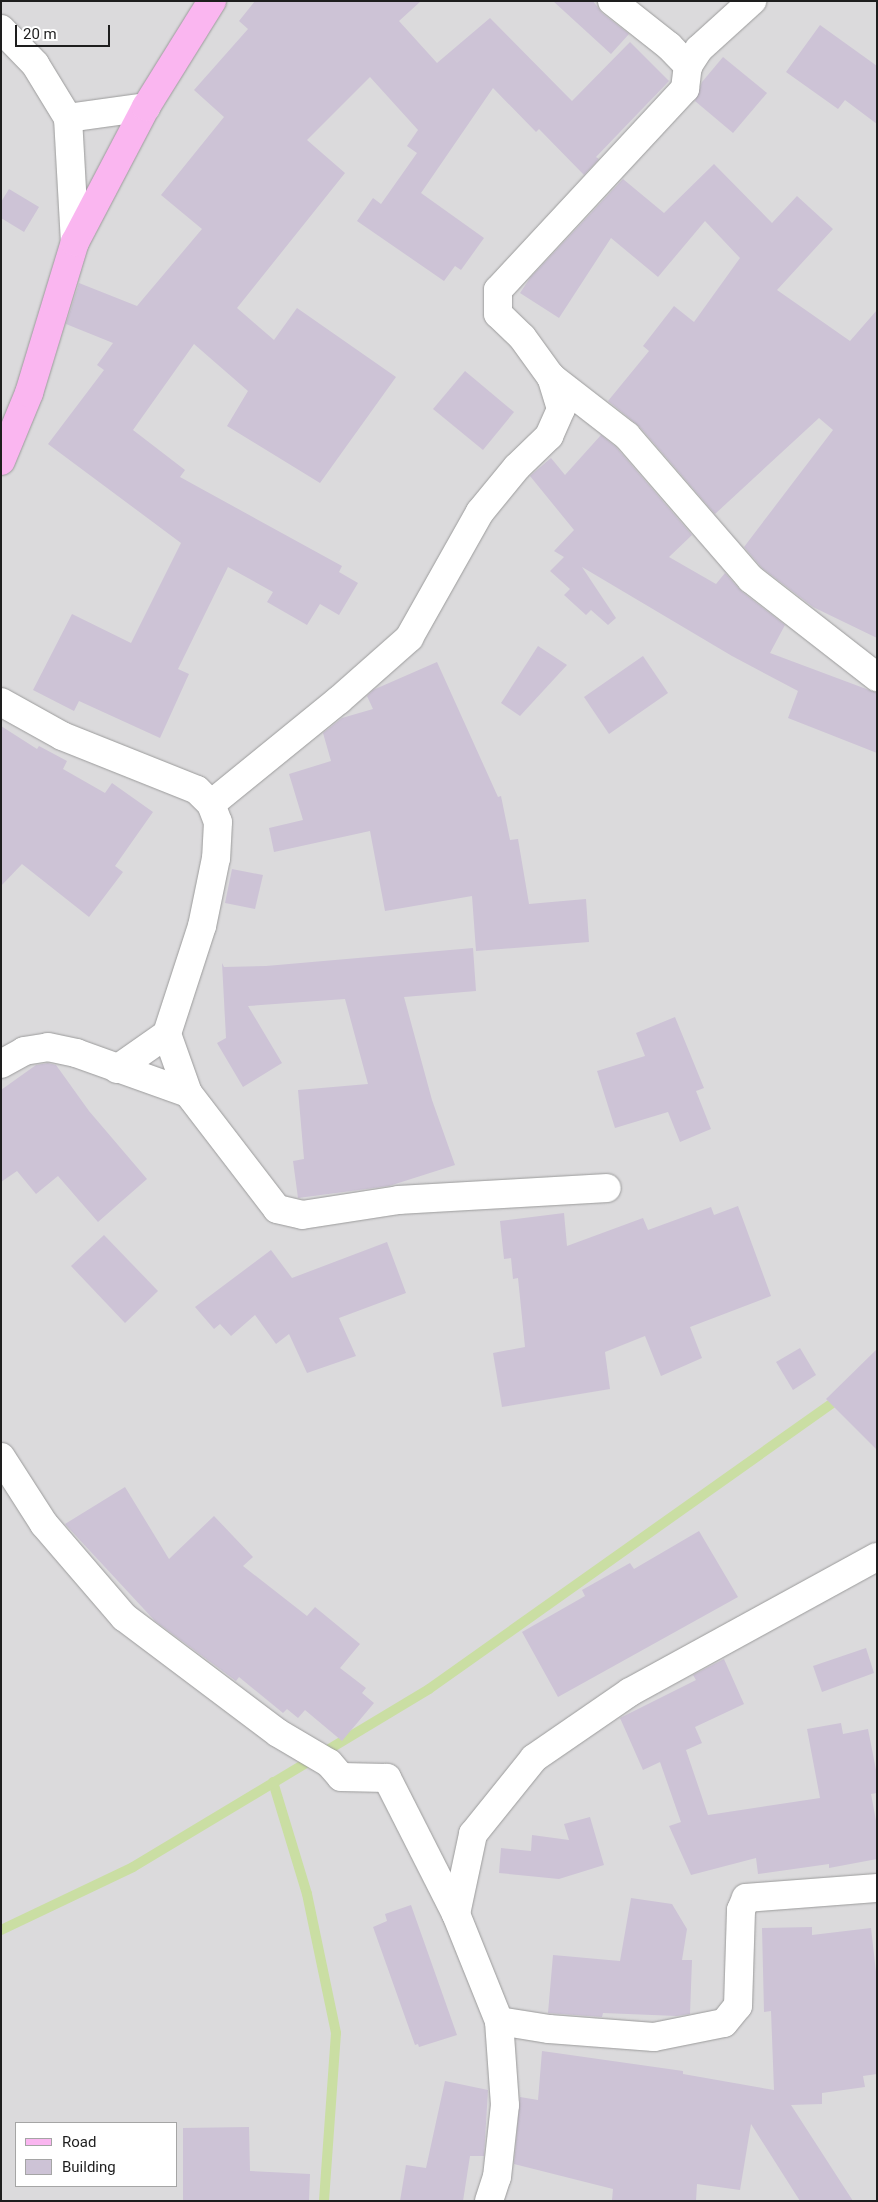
<!DOCTYPE html>
<style>
body{margin:0}
#map{position:relative;width:878px;height:2202px;overflow:hidden;background:#ece3ef;font-family:Roboto,sans-serif}
div>[style]{position:absolute}
.residential>*{inset:0;background:#dbdadc}
.stream>*{height:10px;margin:-5px;padding:0 5px;transform-origin:5px;border-radius:5px;background:#cadea3}
.building>*{inset:0;background:#cdc3d6}
.roads{filter:drop-shadow(0 0 1px #9b9b9b) drop-shadow(0 0 1px #9b9b9b)}
.street>*{height:28px;margin:-14px;padding:0 14px;transform-origin:14px;border-radius:14px;background:#fff}
.secondary>*{height:28px;margin:-14px;padding:0 14px;transform-origin:14px;border-radius:14px;background:#fab6f0}
span{translate:-50% -50%;white-space:nowrap;text-align:center;line-height:1.15;-webkit-text-stroke:5px #fff;paint-order:stroke}
.frame{position:absolute;inset:0;border:2px solid #1e1e1e;pointer-events:none}
.legend{position:absolute;left:15px;top:2122px;width:162px;height:65px;box-sizing:border-box;background:#fff;border:1px solid #a5a5a5;margin:0;padding:6px 9px;list-style:none;font-size:15px;color:#1e1e1e}
.legend li{display:flex;align-items:center;gap:10px;height:25px}
.legend b{width:25px;border:1px solid #a5a5a5}
.scale{position:absolute;left:15px;top:25px;width:95px;height:22px;box-sizing:border-box;border:2px solid #1e1e1e;border-top:0;padding-left:6px;font-size:15px;line-height:18px;white-space:nowrap;color:#1e1e1e;-webkit-text-stroke:4px #fff;paint-order:stroke}
</style>
<div id="map">
<div class="residential">
<i style="clip-path:polygon(evenodd,1px 1px,877px 1px,877px 2201px,1px 2201px,1px 1px,16px 2123px,176px 2123px,176px 2186px,16px 2186px,16px 2123px)"></i>
</div>
<div class="stream">
<i style="left:273px;top:1782px;width:117px;rotate:73.1deg"></i>
<i style="left:307px;top:1894px;width:142px;rotate:78.2deg"></i>
<i style="left:336px;top:2033px;width:168px;rotate:94.1deg"></i>
<i style="left:1px;top:1930px;width:146px;rotate:-25.5deg"></i>
<i style="left:133px;top:1867px;width:345px;rotate:-31deg"></i>
<i style="left:429px;top:1689px;width:505px;rotate:-35.33deg"></i>
</div>
<div class="building">
<i style="clip-path:polygon(255px 1px,421px 1px,399px 21px,437px 63px,490px 18px,572px 101px,630px 42px,669px 81px,596px 157px,599px 159px,584px 175px,539px 129px,536px 132px,493px 88px,421px 193px,484px 238px,461px 270px,455px 266px,444px 281px,357px 221px,373px 198px,381px 204px,417px 153px,407px 146px,418px 130px,370px 77px,307px 140px,345px 173px,237px 308px,274px 340px,297px 308px,396px 377px,320px 483px,227px 426px,248px 391px,194px 344px,133px 430px,185px 470px,180px 477px,342px 566px,339px 572px,358px 583px,339px 615px,320px 604px,307px 625px,267px 602px,273px 592px,228px 567px,178px 669px,189px 674px,160px 738px,79px 701px,74px 711px,33px 690px,72px 614px,131px 643px,181px 543px,48px 444px,104px 370px,97px 365px,113px 343px,66px 324px,79px 283px,137px 306px,202px 229px,161px 195px,224px 117px,194px 90px,248px 29px,239px 21px)"></i>
<i style="clip-path:polygon(553px 1px,593px 1px,602px 13px,629px 34px,611px 54px)"></i>
<i style="clip-path:polygon(820px 25px,877px 66px,877px 124px,845px 100px,838px 109px,786px 72px)"></i>
<i style="clip-path:polygon(723px 57px,767px 93px,733px 133px,695px 101px,702px 82px)"></i>
<i style="clip-path:polygon(714px 164px,772px 223px,797px 196px,833px 229px,777px 290px,850px 341px,877px 310px,877px 638px,813px 607px,762px 568px,744px 547px,833px 430px,819px 418px,715px 514px,639px 426px,608px 401px,649px 351px,643px 346px,674px 306px,694px 322px,740px 258px,705px 221px,658px 277px,611px 238px,559px 318px,520px 293px,530px 278px,623px 179px,664px 213px)"></i>
<i style="clip-path:polygon(9px 189px,39px 207px,24px 232px,1px 218px,1px 202px)"></i>
<i style="clip-path:polygon(465px 371px,514px 412px,483px 450px,433px 409px)"></i>
<i style="clip-path:polygon(601px 435px,616px 447px,692px 535px,669px 557px,716px 584px,725px 573px,741px 591px,785px 625px,770px 653px,877px 693px,877px 753px,788px 718px,798px 691px,732px 656px,582px 567px,616px 618px,608px 625px,591px 610px,586px 615px,564px 595px,570px 589px,550px 571px,564px 557px,554px 551px,574px 530px,530px 476px,551px 458px,565px 475px)"></i>
<i style="clip-path:polygon(538px 646px,567px 665px,520px 716px,501px 703px)"></i>
<i style="clip-path:polygon(643px 656px,668px 693px,609px 734px,584px 697px)"></i>
<i style="clip-path:polygon(437px 662px,498px 797px,501px 796px,510px 840px,518px 839px,529px 904px,586px 899px,589px 942px,476px 951px,472px 896px,385px 911px,370px 831px,274px 852px,269px 828px,303px 820px,289px 774px,331px 761px,323px 733px,342px 718px,373px 709px,367px 696px,373px 690px)"></i>
<i style="clip-path:polygon(1px 726px,37px 749px,39px 746px,67px 761px,63px 769px,105px 793px,112px 783px,153px 812px,115px 866px,123px 872px,89px 917px,22px 864px,1px 886px)"></i>
<i style="clip-path:polygon(232px 869px,263px 875px,255px 909px,225px 903px)"></i>
<i style="clip-path:polygon(473px 948px,476px 991px,404px 997px,432px 1100px,455px 1165px,389px 1186px,298px 1198px,293px 1161px,304px 1159px,298px 1090px,368px 1084px,345px 999px,248px 1006px,282px 1063px,243px 1087px,217px 1043px,226px 1038px,222px 963px,224px 967px,266px 966px)"></i>
<i style="clip-path:polygon(675px 1017px,704px 1088px,696px 1091px,711px 1129px,680px 1142px,668px 1112px,615px 1128px,597px 1071px,645px 1056px,636px 1033px)"></i>
<i style="clip-path:polygon(48px 1063px,56px 1065px,89px 1111px,147px 1179px,98px 1222px,58px 1176px,36px 1194px,17px 1171px,1px 1182px,1px 1090px,36px 1065px)"></i>
<i style="clip-path:polygon(738px 1206px,771px 1296px,690px 1327px,702px 1358px,661px 1376px,645px 1336px,605px 1352px,610px 1389px,502px 1407px,493px 1353px,525px 1347px,518px 1278px,513px 1279px,511px 1258px,504px 1259px,500px 1221px,564px 1213px,567px 1246px,643px 1218px,648px 1230px,711px 1207px,714px 1215px)"></i>
<i style="clip-path:polygon(104px 1235px,158px 1291px,125px 1323px,71px 1266px)"></i>
<i style="clip-path:polygon(387px 1242px,406px 1293px,339px 1318px,356px 1356px,307px 1373px,289px 1334px,276px 1344px,255px 1315px,231px 1336px,220px 1324px,214px 1329px,195px 1307px,271px 1250px,292px 1278px)"></i>
<i style="clip-path:polygon(800px 1348px,816px 1375px,793px 1390px,776px 1362px)"></i>
<i style="clip-path:polygon(877px 1349px,877px 1450px,826px 1399px)"></i>
<i style="clip-path:polygon(125px 1487px,169px 1559px,214px 1516px,253px 1557px,243px 1566px,307px 1616px,315px 1607px,360px 1644px,340px 1668px,366px 1688px,362px 1693px,374px 1703px,342px 1741px,305px 1710px,298px 1718px,287px 1709px,283px 1713px,239px 1677px,236px 1681px,155px 1621px,65px 1524px)"></i>
<i style="clip-path:polygon(699px 1531px,738px 1597px,558px 1697px,522px 1632px,585px 1596px,582px 1590px,630px 1563px,634px 1569px)"></i>
<i style="clip-path:polygon(866px 1648px,874px 1673px,822px 1692px,813px 1666px)"></i>
<i style="clip-path:polygon(724px 1659px,744px 1704px,695px 1727px,702px 1743px,686px 1750px,708px 1815px,820px 1798px,807px 1729px,841px 1723px,843px 1734px,868px 1729px,877px 1775px,877px 1793px,871px 1794px,877px 1826px,877px 1859px,829px 1868px,829px 1864px,758px 1874px,756px 1858px,691px 1875px,669px 1826px,681px 1822px,660px 1762px,643px 1770px,620px 1718px,696px 1680px,693px 1675px)"></i>
<i style="clip-path:polygon(590px 1817px,604px 1865px,559px 1879px,499px 1873px,501px 1848px,531px 1851px,532px 1835px,569px 1840px,564px 1824px)"></i>
<i style="clip-path:polygon(631px 1898px,672px 1904px,687px 1929px,682px 1960px,692px 1960px,690px 2014px,677px 2016px,603px 2013px,602px 2017px,548px 2013px,553px 1955px,620px 1961px)"></i>
<i style="clip-path:polygon(411px 1905px,457px 2035px,419px 2047px,418px 2044px,415px 2045px,373px 1927px,387px 1921px,385px 1914px)"></i>
<i style="clip-path:polygon(812px 1927px,812px 1935px,871px 1928px,877px 1981px,877px 2074px,863px 2076px,865px 2087px,822px 2093px,822px 2104px,791px 2105px,853px 2201px,800px 2201px,751px 2124px,740px 2190px,697px 2184px,696px 2201px,612px 2200px,613px 2189px,514px 2164px,520px 2097px,538px 2100px,542px 2051px,683px 2071px,683px 2074px,774px 2090px,771px 2011px,764px 2012px,762px 1928px)"></i>
<i style="clip-path:polygon(445px 2081px,488px 2090px,484px 2156px,470px 2156px,463px 2201px,400px 2201px,406px 2165px,426px 2168px)"></i>
<i style="clip-path:polygon(249px 2127px,250px 2171px,310px 2174px,309px 2201px,183px 2201px,183px 2128px)"></i>
</div>
<div class="roads">
<div class="street">
<i style="left:612px;top:1px;width:73px;rotate:38.3deg"></i>
<i style="left:669px;top:46px;width:28px;rotate:46deg"></i>
<i style="left:1px;top:29px;width:49px;rotate:45.8deg"></i>
<i style="left:35px;top:64px;width:63px;rotate:58.6deg"></i>
<i style="left:68px;top:118px;width:124px;rotate:86.8deg"></i>
<i style="left:68px;top:118px;width:79px;rotate:-8deg"></i>
<i style="left:551px;top:377px;width:96px;rotate:37.8deg"></i>
<i style="left:627px;top:436px;width:189px;rotate:49.1deg"></i>
<i style="left:751px;top:579px;width:160px;rotate:37.9deg"></i>
<i style="left:1px;top:702px;width:70px;rotate:29.1deg"></i>
<i style="left:62px;top:736px;width:145px;rotate:21.8deg"></i>
<i style="left:197px;top:790px;width:20px;rotate:45deg"></i>
<i style="left:211px;top:804px;width:19px;rotate:69deg"></i>
<i style="left:218px;top:822px;width:36px;rotate:93deg"></i>
<i style="left:216px;top:858px;width:69px;rotate:101.6deg"></i>
<i style="left:202px;top:926px;width:114px;rotate:108deg"></i>
<i style="left:167px;top:1034px;width:63px;rotate:70.4deg"></i>
<i style="left:188px;top:1093px;width:146px;rotate:52.5deg"></i>
<i style="left:277px;top:1209px;width:26px;rotate:13deg"></i>
<i style="left:302px;top:1215px;width:98px;rotate:-8.8deg"></i>
<i style="left:399px;top:1200px;width:208px;rotate:-3.3deg"></i>
<i style="left:211px;top:804px;width:165px;rotate:-39.1deg"></i>
<i style="left:339px;top:700px;width:94px;rotate:-41.5deg"></i>
<i style="left:409px;top:638px;width:145px;rotate:-60.6deg"></i>
<i style="left:480px;top:512px;width:58px;rotate:-50.6deg"></i>
<i style="left:517px;top:467px;width:45px;rotate:-44.1deg"></i>
<i style="left:549px;top:436px;width:30px;rotate:-66deg"></i>
<i style="left:561px;top:409px;width:34px;rotate:-107deg"></i>
<i style="left:551px;top:377px;width:49px;rotate:-125.9deg"></i>
<i style="left:522px;top:337px;width:33px;rotate:-136deg"></i>
<i style="left:498px;top:314px;width:24px;rotate:-90deg"></i>
<i style="left:498px;top:290px;width:275px;rotate:-47.1deg"></i>
<i style="left:685px;top:89px;width:23px;rotate:-83deg"></i>
<i style="left:688px;top:66px;width:20px;rotate:-57deg"></i>
<i style="left:699px;top:49px;width:72px;rotate:-42.2deg"></i>
<i style="left:1px;top:1064px;width:26px;rotate:-29deg"></i>
<i style="left:24px;top:1051px;width:24px;rotate:-9deg"></i>
<i style="left:48px;top:1047px;width:29px;rotate:12deg"></i>
<i style="left:76px;top:1053px;width:119px;rotate:19.7deg"></i>
<i style="left:117px;top:1069px;width:61px;rotate:-35deg"></i>
<i style="left:1px;top:1457px;width:80px;rotate:57.3deg"></i>
<i style="left:44px;top:1524px;width:123px;rotate:49.3deg"></i>
<i style="left:124px;top:1617px;width:193px;rotate:37deg"></i>
<i style="left:278px;top:1733px;width:59px;rotate:30.5deg"></i>
<i style="left:329px;top:1763px;width:18px;rotate:49deg"></i>
<i style="left:341px;top:1777px;width:46px;rotate:1.2deg"></i>
<i style="left:387px;top:1778px;width:153px;rotate:63.1deg"></i>
<i style="left:456px;top:1914px;width:115px;rotate:68.1deg"></i>
<i style="left:456px;top:1914px;width:82px;rotate:-78deg"></i>
<i style="left:473px;top:1834px;width:97px;rotate:-51.2deg"></i>
<i style="left:534px;top:1758px;width:116px;rotate:-34.5deg"></i>
<i style="left:630px;top:1692px;width:281px;rotate:-28.7deg"></i>
<i style="left:489px;top:2201px;width:25px;rotate:-72deg"></i>
<i style="left:497px;top:2177px;width:72px;rotate:-83.7deg"></i>
<i style="left:505px;top:2105px;width:84px;rotate:-94.1deg"></i>
<i style="left:499px;top:2021px;width:51px;rotate:9.1deg"></i>
<i style="left:549px;top:2029px;width:105px;rotate:4.4deg"></i>
<i style="left:654px;top:2037px;width:71px;rotate:-11.3deg"></i>
<i style="left:724px;top:2023px;width:22px;rotate:-51deg"></i>
<i style="left:738px;top:2006px;width:96px;rotate:-88.2deg"></i>
<i style="left:741px;top:1910px;width:13px;rotate:-67deg"></i>
<i style="left:746px;top:1898px;width:131px;rotate:-4.4deg"></i>
</div>
<div class="secondary">
<i style="left:1px;top:461px;width:74px;rotate:-67.6deg"></i>
<i style="left:29px;top:393px;width:158px;rotate:-73.1deg"></i>
<i style="left:75px;top:242px;width:153px;rotate:-62.3deg"></i>
<i style="left:146px;top:107px;width:125px;rotate:-58.1deg"></i>
</div>
</div>
<div class="frame"></div>
<ul class="legend">
<li><b style="height:6px;background:#fab6f0"></b>Road</li>
<li><b style="height:14px;background:#cdc3d6"></b>Building</li>
</ul>
<div class="scale">20 m</div>
</div>
